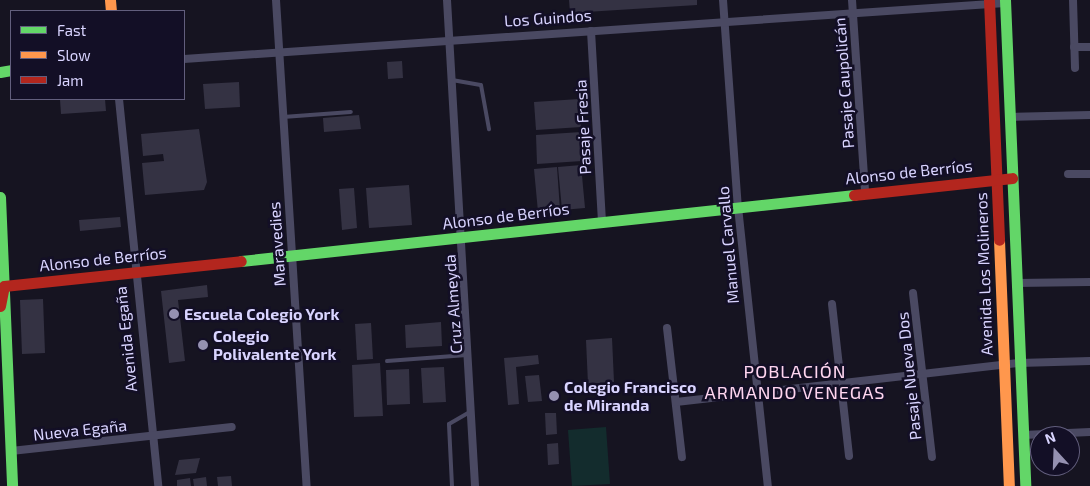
<!DOCTYPE html>
<meta charset="utf-8">
<style>
body{margin:0}
#map{position:relative;width:1090px;height:486px;overflow:hidden;background:#161421;font-family:"Exo 2",sans-serif}
div>[style]{position:absolute}
.green>*{inset:0;background:#132c2d}
.building>*{inset:0;background:#343243}
.lane>*{height:4px;margin:-2px;padding:0 2px;transform-origin:2px;border-radius:2px;background:#4a4962}
.street>*{height:8px;margin:-4px;padding:0 4px;transform-origin:4px;border-radius:4px;background:#4a4962}
.fast>*{height:11px;margin:-5.5px;padding:0 5.5px;transform-origin:5.5px;border-radius:5.5px;background:#63d668}
.slow>*{height:11px;margin:-5.5px;padding:0 5.5px;transform-origin:5.5px;border-radius:5.5px;background:#ff974d}
.jam>*{height:11px;margin:-5.5px;padding:0 5.5px;transform-origin:5.5px;border-radius:5.5px;background:#b3261e}
.dots>*{width:14px;height:14px;translate:-50% -50%;box-sizing:border-box;border:2px solid #130f26;border-radius:50%}
span{translate:-50% -50%;white-space:nowrap;text-align:center;line-height:1.15;-webkit-text-stroke:5px #130f26;paint-order:stroke}
.street-label{font-size:16px;color:#d9d4ff}
.poi-label{font-size:16px;color:#d9d4ff;font-weight:700}
.left{translate:0 -50%;text-align:left}
.neighbourhood-label{font-size:18px;color:#ffd6f0;letter-spacing:1px}
.legend{position:absolute;left:10px;top:10px;width:175px;height:90px;box-sizing:border-box;background:#130f26;border:1px solid #625e7d;margin:0;padding:6px 9px;list-style:none;font-size:15px;color:#d9d4ff}
.legend li{display:flex;align-items:center;gap:10px;height:25px}
.legend b{width:25px;border:1px solid #625e7d}
.north{position:absolute;left:1030px;top:426px;width:50px;height:50px;box-sizing:border-box;background:#130f26;border:1px solid #625e7d;border-radius:50%;rotate:340deg;font-size:14px;font-weight:700;line-height:20px;text-align:center;color:#d9d4ff}
.north::after{content:'';display:block;margin:auto;width:18px;height:22px;background:#9591b1;clip-path:polygon(50% 0,100% 100%,50% 72%,0 100%)}
</style>
<div id="map">
<div class="green">
<i style="clip-path:polygon(606px 427px,610px 484px,572px 486px,568px 430px)"></i>
</div>
<div class="building">
<i style="clip-path:polygon(569px 0,697px 0,697px 5px,570px 13px)"></i>
<i style="clip-path:polygon(402px 61px,403px 78px,388px 79px,387px 62px)"></i>
<i style="clip-path:polygon(239px 82px,240px 107px,205px 109px,203px 84px)"></i>
<i style="clip-path:polygon(60px 99px,105px 99px,106px 111px,61px 114px)"></i>
<i style="clip-path:polygon(579px 99px,581px 127px,536px 130px,534px 102px)"></i>
<i style="clip-path:polygon(359px 115px,361px 129px,324px 132px,323px 118px)"></i>
<i style="clip-path:polygon(199px 129px,207px 182px,204px 190px,145px 195px,142px 163px,164px 161px,163px 154px,143px 156px,141px 134px)"></i>
<i style="clip-path:polygon(581px 132px,582px 161px,537px 164px,536px 135px)"></i>
<i style="clip-path:polygon(581px 165px,585px 208px,562px 210px,558px 167px)"></i>
<i style="clip-path:polygon(557px 167px,560px 210px,538px 212px,534px 169px)"></i>
<i style="clip-path:polygon(409px 185px,412px 225px,369px 228px,366px 188px)"></i>
<i style="clip-path:polygon(354px 188px,357px 228px,342px 230px,339px 189px)"></i>
<i style="clip-path:polygon(120px 217px,121px 227px,80px 231px,79px 220px)"></i>
<i style="clip-path:polygon(207px 285px,208px 297px,178px 300px,185px 361px,169px 363px,161px 291px)"></i>
<i style="clip-path:polygon(43px 299px,45px 353px,22px 354px,20px 300px)"></i>
<i style="clip-path:polygon(441px 322px,442px 346px,406px 348px,405px 325px)"></i>
<i style="clip-path:polygon(371px 323px,373px 359px,357px 360px,355px 324px)"></i>
<i style="clip-path:polygon(612px 338px,614px 382px,588px 384px,586px 340px)"></i>
<i style="clip-path:polygon(538px 355px,539px 364px,516px 367px,519px 404px,508px 405px,504px 358px)"></i>
<i style="clip-path:polygon(380px 363px,383px 416px,354px 417px,352px 365px)"></i>
<i style="clip-path:polygon(444px 367px,446px 402px,423px 403px,421px 368px)"></i>
<i style="clip-path:polygon(409px 369px,410px 404px,387px 405px,386px 370px)"></i>
<i style="clip-path:polygon(539px 375px,542px 401px,528px 402px,525px 376px)"></i>
<i style="clip-path:polygon(545px 413px,556px 413px,557px 434px,546px 435px)"></i>
<i style="clip-path:polygon(558px 443px,559px 464px,548px 465px,547px 444px)"></i>
<i style="clip-path:polygon(200px 458px,196px 473px,175px 475px,179px 460px)"></i>
<i style="clip-path:polygon(231px 476px,232px 486px,218px 486px,217px 477px)"></i>
<i style="clip-path:polygon(206px 477px,207px 486px,194px 486px,193px 479px)"></i>
<i style="clip-path:polygon(190px 478px,191px 486px,177px 486px,177px 480px)"></i>
</div>
<div class="lane">
<i style="left:452px;top:80px;width:29px;rotate:10deg"></i>
<i style="left:481px;top:85px;width:45px;rotate:79.7deg"></i>
<i style="left:283px;top:117px;width:68px;rotate:-4.2deg"></i>
<i style="left:387px;top:361px;width:80px;rotate:-4.3deg"></i>
<i style="left:452px;top:486px;width:62px;rotate:-92.8deg"></i>
<i style="left:449px;top:424px;width:24px;rotate:-30deg"></i>
</div>
<div class="street">
<i style="left:276px;top:0;width:487px;rotate:86.4deg"></i>
<i style="left:447px;top:0;width:487px;rotate:86.7deg"></i>
<i style="left:723px;top:0;width:208px;rotate:85.9deg"></i>
<i style="left:738px;top:207px;width:281px;rotate:83.9deg"></i>
<i style="left:852px;top:0;width:193px;rotate:86.1deg"></i>
<i style="left:1073px;top:0;width:68px;rotate:88.3deg"></i>
<i style="left:591px;top:31px;width:190px;rotate:86.7deg"></i>
<i style="left:1074px;top:47px;width:16px"></i>
<i style="left:184px;top:59px;width:823px;rotate:-3.9deg"></i>
<i style="left:119px;top:99px;width:389px;rotate:84.2deg"></i>
<i style="left:1010px;top:117px;width:80px;rotate:-1.4deg"></i>
<i style="left:1068px;top:174px;width:22px"></i>
<i style="left:1016px;top:283px;width:74px;rotate:-0.8deg"></i>
<i style="left:913px;top:293px;width:165px;rotate:83.4deg"></i>
<i style="left:832px;top:304px;width:153px;rotate:83.6deg"></i>
<i style="left:667px;top:328px;width:130px;rotate:83.4deg"></i>
<i style="left:676px;top:402px;width:345px;rotate:-6.5deg"></i>
<i style="left:1019px;top:363px;width:71px;rotate:-1.6deg"></i>
<i style="left:1023px;top:435px;width:67px;rotate:-2.6deg"></i>
<i style="left:11px;top:451px;width:222px;rotate:-6.2deg"></i>
</div>
<div class="fast">
<i style="left:1005px;top:0;width:486px;rotate:87.6deg"></i>
<i style="left:0;top:72px;width:11px;rotate:-10deg"></i>
<i style="left:0;top:197px;width:289px;rotate:87.6deg"></i>
<i style="left:241px;top:261px;width:617px;rotate:-6.15deg"></i>
</div>
<div class="slow">
<i style="left:110px;top:0;width:11px;rotate:85deg"></i>
<i style="left:999px;top:240px;width:246px;rotate:87.7deg"></i>
</div>
<div class="jam">
<i style="left:989px;top:0;width:240px;rotate:87.6deg"></i>
<i style="left:854px;top:195px;width:159px;rotate:-6.1deg"></i>
<i style="left:4px;top:286px;width:238px;rotate:-6deg"></i>
<i style="left:0;top:306px;width:20px;rotate:-79deg"></i>
</div>
<div class="dots">
<i style="left:174px;top:314px;background:#9591b1"></i>
<i style="left:203px;top:345px;background:#9591b1"></i>
<i style="left:554px;top:396px;background:#9591b1"></i>
</div>
<div class="street-label">
<span style="left:548px;top:18px;rotate:-4deg">Los Guindos</span>
<span style="left:844px;top:83px;rotate:-94deg">Pasaje Caupolicán</span>
<span style="left:583px;top:127px;rotate:-93deg">Pasaje Fresia</span>
<span style="left:909px;top:172px;rotate:-6deg">Alonso de Berríos</span>
<span style="left:506px;top:216px;rotate:-7deg">Alonso de Berríos</span>
<span style="left:277px;top:244px;rotate:-94deg">Maravedies</span>
<span style="left:728px;top:245px;rotate:-95deg">Manuel Carvallo</span>
<span style="left:103px;top:259px;rotate:-6deg">Alonso de Berríos</span>
<span style="left:984px;top:274px;rotate:-92deg">Avenida Los Molineros</span>
<span style="left:453px;top:304px;rotate:-94deg">Cruz Almeyda</span>
<span style="left:126px;top:339px;rotate:-96deg">Avenida Egaña</span>
<span style="left:909px;top:376px;rotate:-96deg">Pasaje Nueva Dos</span>
<span style="left:80px;top:430px;rotate:-6deg">Nueva Egaña</span>
</div>
<div class="poi-label">
<span class="left" style="left:184px;top:314px">Escuela Colegio York</span>
<span class="left" style="left:213px;top:345px">Colegio<br>Polivalente York</span>
<span class="left" style="left:564px;top:396px">Colegio Francisco<br>de Miranda</span>
</div>
<div class="neighbourhood-label">
<span style="left:795px;top:382px">POBLACIÓN<br>ARMANDO VENEGAS</span>
</div>
<ul class="legend">
<li><b style="height:6px;background:#63d668"></b>Fast</li>
<li><b style="height:6px;background:#ff974d"></b>Slow</li>
<li><b style="height:6px;background:#b3261e"></b>Jam</li>
</ul>
<div class="north">N</div>
</div>
